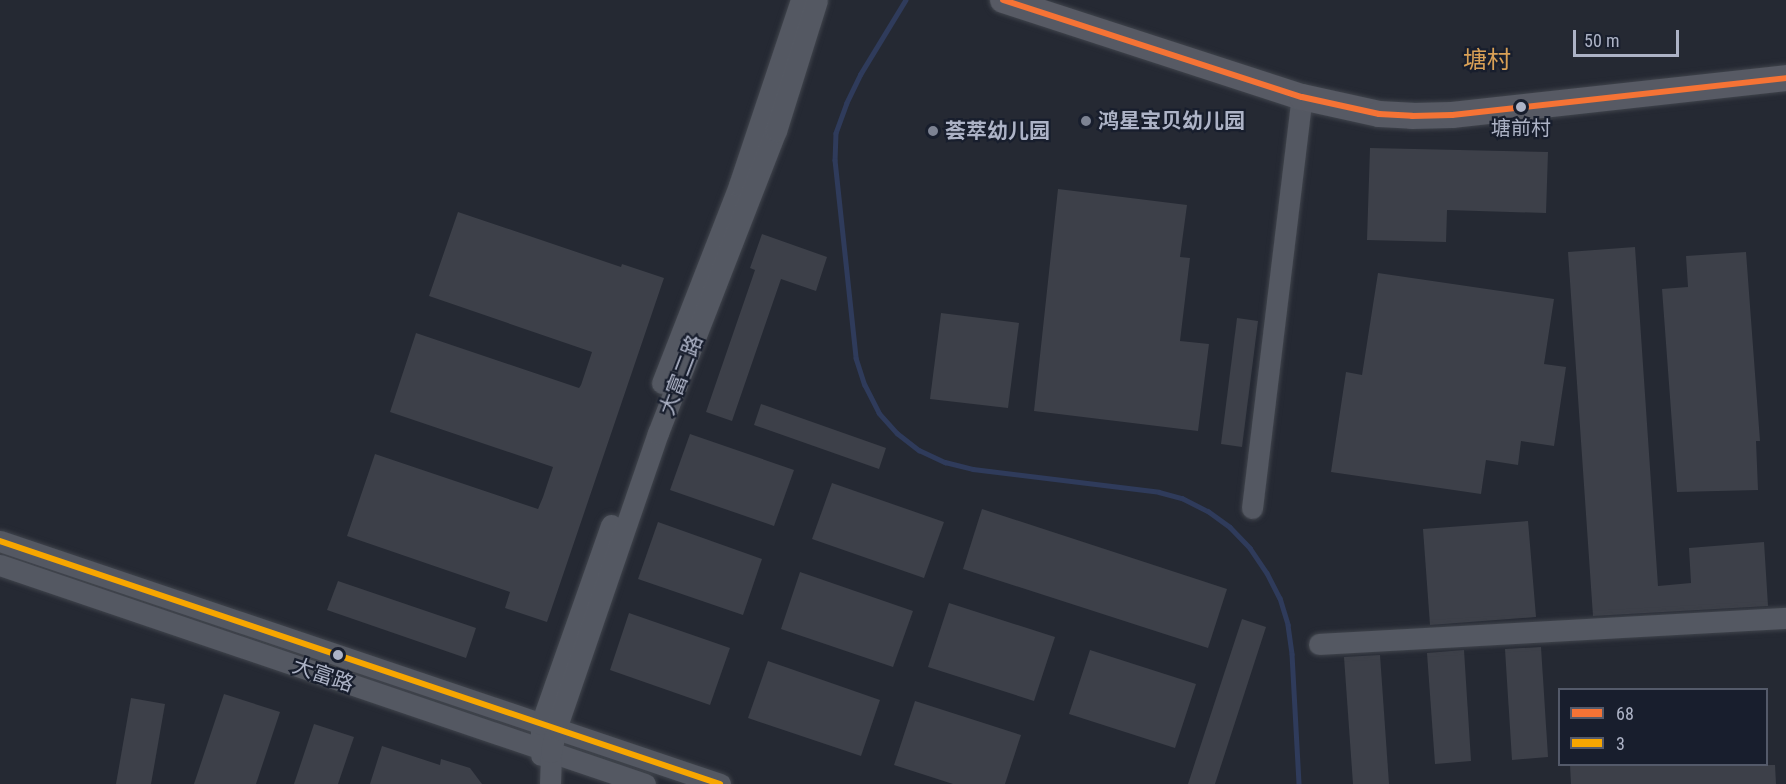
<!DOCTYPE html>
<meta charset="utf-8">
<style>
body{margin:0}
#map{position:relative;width:1786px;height:784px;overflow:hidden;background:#252933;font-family:"Roboto Condensed","Noto Sans SC",sans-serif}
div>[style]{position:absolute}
.stream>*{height:4.5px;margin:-2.25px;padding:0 2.25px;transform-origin:2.25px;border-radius:2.25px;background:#2f3b5b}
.building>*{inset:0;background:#3d4049}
.roads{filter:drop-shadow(0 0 2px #40444c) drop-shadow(0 0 2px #40444c)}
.minor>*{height:21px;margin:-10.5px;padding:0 10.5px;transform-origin:10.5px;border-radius:10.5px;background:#545862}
.major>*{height:26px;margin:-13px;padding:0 13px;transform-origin:13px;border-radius:13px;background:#575a64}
.bus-1>*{height:6px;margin:-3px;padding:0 3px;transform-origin:3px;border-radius:3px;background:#f57335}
.bus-2>*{height:6px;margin:-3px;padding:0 3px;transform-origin:3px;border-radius:3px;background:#f7a600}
.dots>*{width:16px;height:16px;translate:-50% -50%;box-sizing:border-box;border:3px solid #181e2d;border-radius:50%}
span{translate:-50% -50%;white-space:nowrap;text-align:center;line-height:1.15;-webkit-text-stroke:4.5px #181e2d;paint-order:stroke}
.bus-label{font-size:20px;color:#adb3c6}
.poi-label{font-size:21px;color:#adb3c6;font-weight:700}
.left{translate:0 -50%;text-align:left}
.street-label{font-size:21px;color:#adb3c6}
.quarter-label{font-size:24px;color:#d8a056}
.legend{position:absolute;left:1558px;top:688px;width:210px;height:78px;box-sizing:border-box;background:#181e2d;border:2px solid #545a6a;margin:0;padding:8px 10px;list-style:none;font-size:18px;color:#adb3c6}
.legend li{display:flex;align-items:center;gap:12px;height:30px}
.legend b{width:30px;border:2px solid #545a6a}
.scale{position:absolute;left:1573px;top:30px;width:106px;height:27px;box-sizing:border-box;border:3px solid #adb3c6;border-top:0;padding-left:8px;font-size:18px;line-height:21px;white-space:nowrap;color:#adb3c6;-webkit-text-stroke:4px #181e2d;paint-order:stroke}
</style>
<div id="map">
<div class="stream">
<i style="left:906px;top:0;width:87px;rotate:121.3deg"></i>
<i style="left:861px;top:74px;width:32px;rotate:116deg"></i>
<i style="left:847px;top:103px;width:32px;rotate:110deg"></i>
<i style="left:836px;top:133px;width:27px;rotate:92deg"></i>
<i style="left:835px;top:160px;width:199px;rotate:83.9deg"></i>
<i style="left:856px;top:358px;width:28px;rotate:72deg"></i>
<i style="left:865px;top:385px;width:31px;rotate:63deg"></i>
<i style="left:879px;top:413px;width:27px;rotate:48deg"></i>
<i style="left:897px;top:433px;width:28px;rotate:38deg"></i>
<i style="left:919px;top:450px;width:29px;rotate:25deg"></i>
<i style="left:945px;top:462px;width:29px;rotate:14deg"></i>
<i style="left:973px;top:469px;width:187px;rotate:7deg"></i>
<i style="left:1159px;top:492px;width:24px;rotate:15deg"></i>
<i style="left:1182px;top:498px;width:29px;rotate:27deg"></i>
<i style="left:1208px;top:511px;width:27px;rotate:36deg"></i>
<i style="left:1230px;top:527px;width:29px;rotate:46deg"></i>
<i style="left:1250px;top:548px;width:30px;rotate:56deg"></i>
<i style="left:1267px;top:573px;width:28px;rotate:63deg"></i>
<i style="left:1280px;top:598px;width:28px;rotate:73deg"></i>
<i style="left:1288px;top:625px;width:29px;rotate:82deg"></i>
<i style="left:1292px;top:654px;width:130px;rotate:86.9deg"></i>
</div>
<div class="building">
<i style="clip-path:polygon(1370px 148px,1548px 152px,1546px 213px,1447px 210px,1446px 242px,1367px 240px)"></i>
<i style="clip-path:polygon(1058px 189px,1187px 205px,1180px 257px,1190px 258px,1180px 341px,1209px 344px,1198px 431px,1034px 411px)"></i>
<i style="clip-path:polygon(458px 212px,621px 267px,622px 264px,664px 278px,547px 622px,505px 608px,510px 592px,347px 536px,375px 454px,538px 509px,543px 497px,553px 467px,390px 412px,416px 333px,579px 388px,581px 385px,592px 352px,429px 296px)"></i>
<i style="clip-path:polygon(762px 234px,827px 257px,816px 291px,781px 279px,732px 421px,706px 412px,755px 270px,750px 268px)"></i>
<i style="clip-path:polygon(1635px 247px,1658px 586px,1691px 583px,1689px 548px,1764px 542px,1768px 606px,1593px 616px,1568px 252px)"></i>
<i style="clip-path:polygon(1746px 252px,1760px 441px,1756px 441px,1758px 490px,1677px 492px,1662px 289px,1688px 287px,1686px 256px)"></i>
<i style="clip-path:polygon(1378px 273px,1554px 299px,1544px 364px,1566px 367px,1554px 446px,1521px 441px,1518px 465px,1486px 460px,1481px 494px,1331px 472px,1346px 372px,1362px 375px)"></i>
<i style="clip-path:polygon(941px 313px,1019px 323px,1008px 408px,930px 399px)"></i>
<i style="clip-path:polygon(1237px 318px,1258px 321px,1242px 447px,1221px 444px)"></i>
<i style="clip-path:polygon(761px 404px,886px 448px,879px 469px,754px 425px)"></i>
<i style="clip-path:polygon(690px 434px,794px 470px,774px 526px,670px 490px)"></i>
<i style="clip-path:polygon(832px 483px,944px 522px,924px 578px,812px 539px)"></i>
<i style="clip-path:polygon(982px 509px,1227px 589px,1208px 648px,963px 569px)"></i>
<i style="clip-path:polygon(1528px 521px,1536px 617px,1430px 625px,1423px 529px)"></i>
<i style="clip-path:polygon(658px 522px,762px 559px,743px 615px,638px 579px)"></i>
<i style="clip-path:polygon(800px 572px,913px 611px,893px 667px,781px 629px)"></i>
<i style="clip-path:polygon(338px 581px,476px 628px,466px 658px,327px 610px)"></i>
<i style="clip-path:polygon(949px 603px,1055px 637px,1034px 701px,928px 667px)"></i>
<i style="clip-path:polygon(629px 613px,730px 648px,710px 705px,610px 670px)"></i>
<i style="clip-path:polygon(1242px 619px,1266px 627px,1215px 784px,1188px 784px)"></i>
<i style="clip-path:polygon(1541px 647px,1548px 757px,1512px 760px,1505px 649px)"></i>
<i style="clip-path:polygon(1090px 650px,1196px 684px,1175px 748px,1069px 714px)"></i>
<i style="clip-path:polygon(1464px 650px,1471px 761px,1435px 764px,1427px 653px)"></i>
<i style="clip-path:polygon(1380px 655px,1389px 784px,1353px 784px,1344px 657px)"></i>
<i style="clip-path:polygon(768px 661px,880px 700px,861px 756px,748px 718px)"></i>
<i style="clip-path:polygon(224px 694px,280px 712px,256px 784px,194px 784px)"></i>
<i style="clip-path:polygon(131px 698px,165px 704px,151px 784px,116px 784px)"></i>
<i style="clip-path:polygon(915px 701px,1021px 735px,1005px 784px,953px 784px,894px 765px)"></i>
<i style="clip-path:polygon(314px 724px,354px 737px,338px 784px,294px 784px)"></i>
<i style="clip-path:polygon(382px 746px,440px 765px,441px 759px,470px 768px,482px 784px,370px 784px)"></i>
<i style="clip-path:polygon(1570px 765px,1775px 765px,1776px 784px,1571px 784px)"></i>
</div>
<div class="roads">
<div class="minor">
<i style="left:662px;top:383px;width:212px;rotate:-68.7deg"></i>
<i style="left:739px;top:185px;width:195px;rotate:-71.5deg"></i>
<i style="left:1252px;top:508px;width:414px;rotate:-83.1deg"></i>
<i style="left:0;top:541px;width:760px;rotate:18.65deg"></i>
<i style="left:0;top:565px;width:681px;rotate:18.75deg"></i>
<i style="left:1319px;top:644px;width:468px;rotate:-3.2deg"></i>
<i style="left:541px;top:755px;width:31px;rotate:-90deg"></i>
<i style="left:541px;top:724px;width:211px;rotate:-70.6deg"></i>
<i style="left:550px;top:784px;width:32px;rotate:-88deg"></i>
<i style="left:551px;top:752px;width:24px;rotate:-78deg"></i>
<i style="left:556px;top:729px;width:313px;rotate:-71deg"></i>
<i style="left:658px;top:433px;width:324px;rotate:-68.7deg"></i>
<i style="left:776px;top:131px;width:137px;rotate:-72.6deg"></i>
</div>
<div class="major">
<i style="left:1003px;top:0;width:314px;rotate:18deg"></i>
<i style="left:1302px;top:97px;width:79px;rotate:12.4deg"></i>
<i style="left:1379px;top:114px;width:33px;rotate:3deg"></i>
<i style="left:1412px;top:116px;width:40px;rotate:-1.4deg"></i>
<i style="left:1452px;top:115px;width:336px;rotate:-6.3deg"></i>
</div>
</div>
<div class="bus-1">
<i style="left:1003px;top:0;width:314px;rotate:18deg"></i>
<i style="left:1302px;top:97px;width:79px;rotate:12.4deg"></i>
<i style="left:1379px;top:114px;width:33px;rotate:3deg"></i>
<i style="left:1412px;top:116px;width:40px;rotate:-1.4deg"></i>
<i style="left:1452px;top:115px;width:336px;rotate:-6.3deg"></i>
</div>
<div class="bus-2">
<i style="left:0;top:541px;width:760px;rotate:18.65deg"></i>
</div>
<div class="dots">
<i style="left:1521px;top:107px;background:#adb3c6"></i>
<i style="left:1086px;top:121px;background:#7d8393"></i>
<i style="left:933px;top:131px;background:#7d8393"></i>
<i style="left:338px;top:655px;background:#adb3c6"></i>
</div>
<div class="bus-label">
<span style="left:1521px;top:128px">塘前村</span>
</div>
<div class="poi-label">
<span class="left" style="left:1098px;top:121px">鸿星宝贝幼儿园</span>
<span class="left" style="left:945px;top:131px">荟萃幼儿园</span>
</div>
<div class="street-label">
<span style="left:681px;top:375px;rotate:-69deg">大富二路</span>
<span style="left:323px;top:675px;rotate:19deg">大富路</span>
</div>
<div class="quarter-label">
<span style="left:1487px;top:61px">塘村</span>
</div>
<ul class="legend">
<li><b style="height:8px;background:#f57335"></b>68</li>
<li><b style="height:8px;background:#f7a600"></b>3</li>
</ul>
<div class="scale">50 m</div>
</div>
